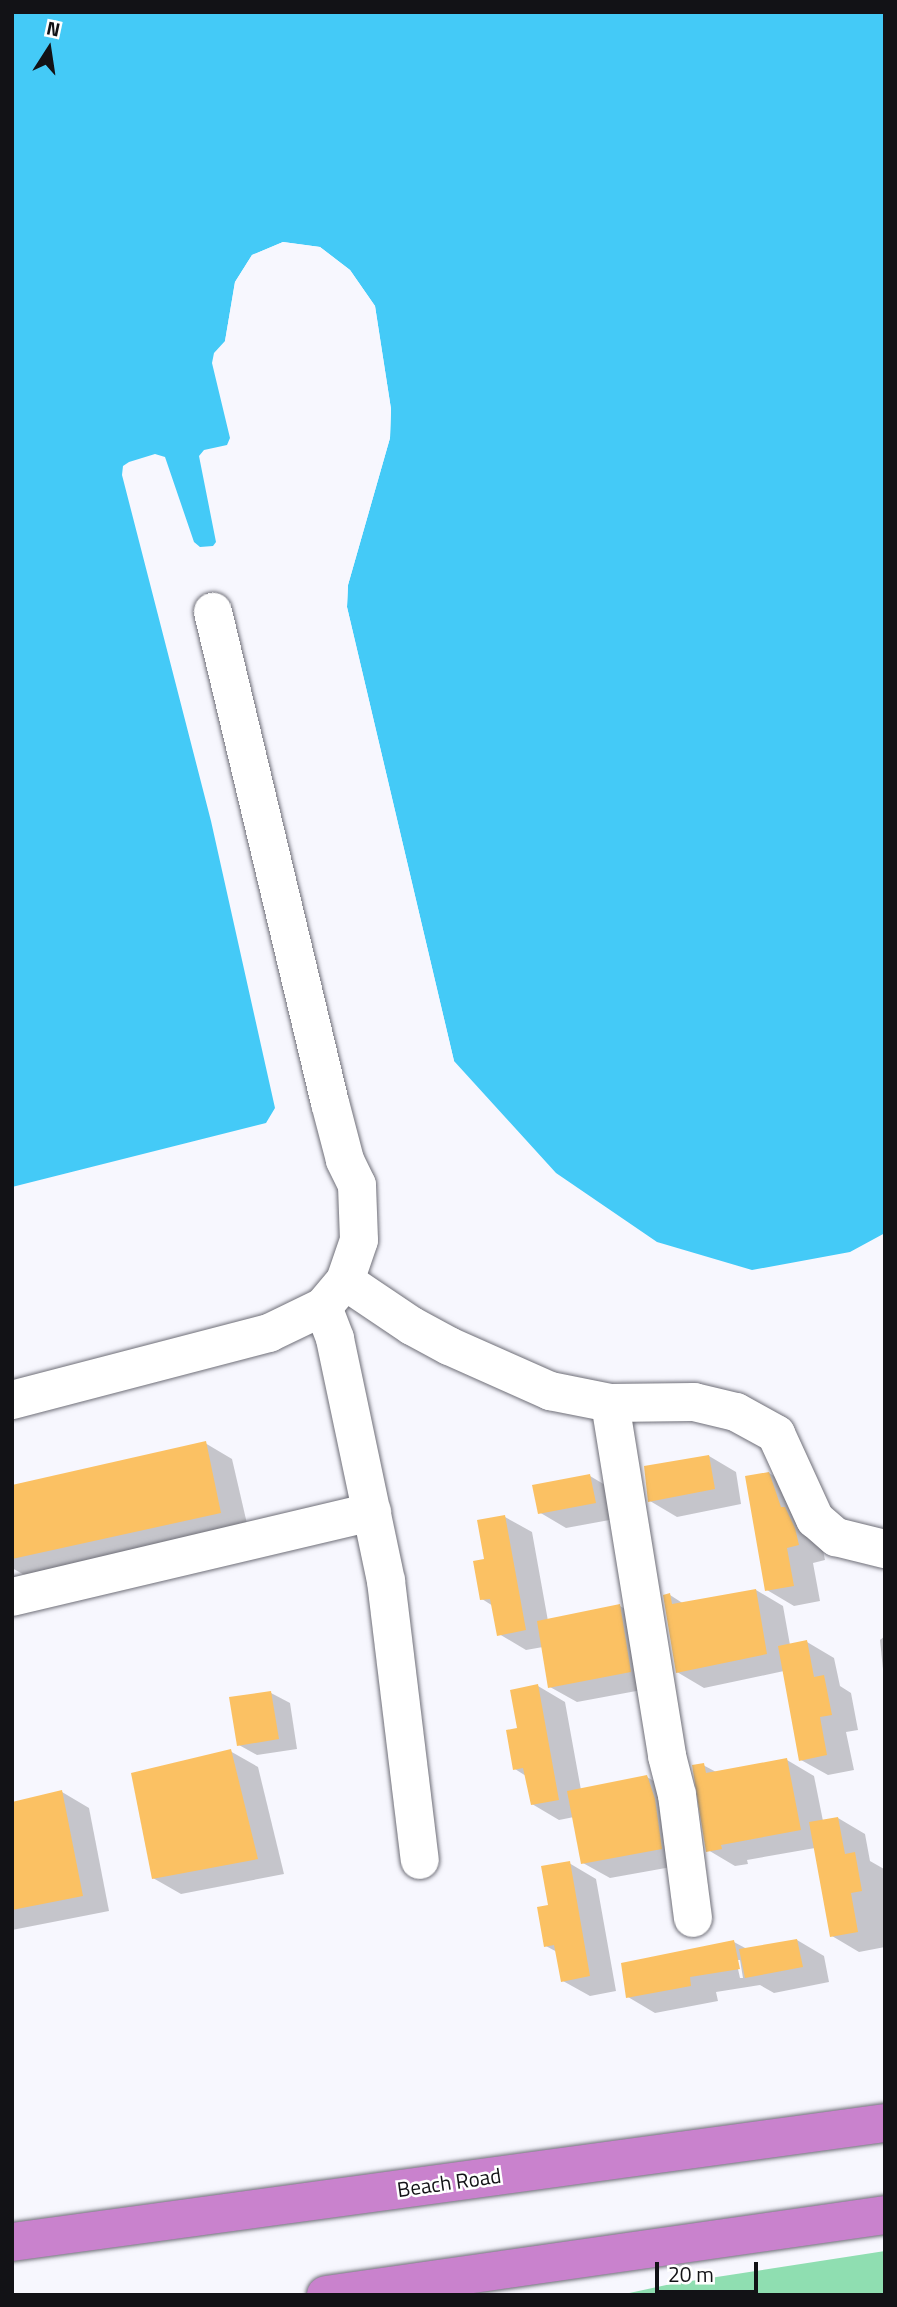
<!DOCTYPE html>
<style>
body{margin:0}
#map{position:relative;width:897px;height:2307px;overflow:hidden;background:#f7f7fe;font-family:"Titillium Web",sans-serif}
div>[style]{position:absolute}
.green>*{inset:0;background:#8fdeb1}
.water>*{inset:0;background:#44caf7}
.pier>*{inset:0;background:#f7f7fe}
.shadow>*{inset:0;background:#0003}
.building>*{inset:0;background:#fbc163}
.roads{filter:drop-shadow(0 0 2px #6f6f78) drop-shadow(0 0 2px #6f6f78)}
.minor>*{height:38px;margin:-19px;padding:0 19px;transform-origin:19px;border-radius:19px;background:#fff}
.highway>*{height:38px;margin:-19px;padding:0 19px;transform-origin:19px;border-radius:19px;background:#c982cd}
span{translate:-50% -50%;white-space:nowrap;text-align:center;line-height:1.15;-webkit-text-stroke:5px #fff;paint-order:stroke}
.street-label{font-size:21px;color:#121216}
.frame{position:absolute;inset:0;border:14px solid #121216;pointer-events:none}
.north{position:absolute;left:14px;top:14px;width:70px;height:70px;-webkit-text-stroke:5px #fff;paint-order:stroke;rotate:12deg;font-size:19px;font-weight:700;line-height:28px;text-align:center;color:#121216}
.north::after{content:'';display:block;margin:auto;width:24px;height:32px;background:#121216;clip-path:polygon(50% 0,100% 100%,50% 72%,0 100%)}
.scale{position:absolute;left:655px;top:2262px;width:103px;height:32px;box-sizing:border-box;border:4px solid #121216;border-top:0;padding-left:9px;font-size:21px;line-height:24px;white-space:nowrap;color:#121216;-webkit-text-stroke:5px #fff;paint-order:stroke}
</style>
<div id="map">
<div class="green">
<i style="clip-path:polygon(885px 2251px,885px 2295px,620px 2295px,671px 2284px)"></i>
</div>
<div class="water">
<i style="clip-path:polygon(12px 12px,885px 12px,885px 1233px,850px 1252px,752px 1270px,657px 1242px,556px 1173px,454px 1061px,347px 607px,348px 585px,390px 438px,391px 409px,375px 306px,350px 270px,320px 247px,283px 242px,252px 255px,235px 282px,225px 341px,214px 353px,212px 363px,230px 438px,227px 445px,204px 450px,199px 456px,216px 542px,213px 546px,200px 547px,194px 542px,165px 457px,155px 454px,129px 462px,123px 466px,122px 475px,211px 821px,275px 1108px,266px 1123px,12px 1187px)"></i>
</div>
<div class="pier">
<i style="clip-path:polygon(283px 242px,320px 247px,350px 270px,375px 306px,391px 409px,390px 438px,348px 585px,347px 607px,454px 1061px,451px 1062px,344px 607px,345px 584px,386px 438px,388px 409px,372px 308px,348px 272px,319px 251px,283px 245px,254px 258px,238px 283px,235px 316px,228px 342px,225px 341px,235px 282px,252px 255px)"></i>
</div>
<div class="shadow">
<i style="clip-path:polygon(205px 1443px,232px 1459px,248px 1528px,28px 1577px,12px 1568px,12px 1486px)"></i>
<i style="clip-path:polygon(709px 1456px,736px 1472px,741px 1504px,677px 1517px,650px 1501px)"></i>
<i style="clip-path:polygon(769px 1473px,796px 1489px,822px 1545px,825px 1560px,813px 1563px,820px 1601px,794px 1606px,767px 1590px)"></i>
<i style="clip-path:polygon(590px 1476px,617px 1492px,615px 1519px,566px 1528px,539px 1512px)"></i>
<i style="clip-path:polygon(505px 1517px,532px 1532px,548px 1621px,620px 1606px,647px 1622px,658px 1687px,577px 1702px,550px 1687px,543px 1647px,526px 1650px,499px 1634px,493px 1606px,482px 1599px,487px 1560px)"></i>
<i style="clip-path:polygon(756px 1590px,783px 1606px,790px 1645px,807px 1642px,834px 1658px,840px 1686px,851px 1693px,858px 1730px,846px 1732px,854px 1770px,828px 1775px,801px 1760px,784px 1671px,704px 1688px,677px 1672px,670px 1595px,684px 1604px)"></i>
<i style="clip-path:polygon(885px 1636px,885px 1689px,880px 1640px)"></i>
<i style="clip-path:polygon(538px 1686px,565px 1702px,581px 1790px,647px 1777px,674px 1793px,688px 1864px,610px 1878px,583px 1863px,574px 1817px,559px 1820px,532px 1804px,526px 1776px,515px 1769px,519px 1729px)"></i>
<i style="clip-path:polygon(271px 1693px,290px 1703px,297px 1749px,257px 1755px,239px 1745px)"></i>
<i style="clip-path:polygon(230px 1751px,258px 1767px,284px 1874px,181px 1894px,153px 1878px)"></i>
<i style="clip-path:polygon(787px 1760px,814px 1776px,823px 1821px,838px 1818px,865px 1834px,870px 1861px,884px 1869px,885px 1947px,859px 1952px,832px 1936px,815px 1848px,747px 1860px,748px 1864px,735px 1866px,708px 1850px,703px 1765px,718px 1773px)"></i>
<i style="clip-path:polygon(62px 1792px,89px 1808px,109px 1911px,12px 1930px,12px 1803px)"></i>
<i style="clip-path:polygon(569px 1863px,596px 1879px,616px 1991px,590px 1996px,563px 1981px,557px 1952px,546px 1946px,550px 1906px)"></i>
<i style="clip-path:polygon(evenodd,797px 1940px,824px 1956px,829px 1982px,774px 1993px,760px 1985px,716px 1992px,718px 2001px,655px 2013px,628px 1997px,734px 1942px,747px 1949px,797px 1940px,736px 1960px,740px 1960px,743px 1978px,740px 1978px,736px 1960px)"></i>
</div>
<div class="building">
<i style="clip-path:polygon(206px 1441px,221px 1513px,12px 1559px,12px 1485px)"></i>
<i style="clip-path:polygon(709px 1455px,715px 1489px,648px 1502px,644px 1466px)"></i>
<i style="clip-path:polygon(769px 1472px,781px 1507px,785px 1507px,795px 1528px,799px 1545px,787px 1548px,794px 1586px,765px 1591px,745px 1476px)"></i>
<i style="clip-path:polygon(590px 1474px,596px 1503px,538px 1514px,532px 1485px)"></i>
<i style="clip-path:polygon(505px 1515px,526px 1630px,497px 1636px,490px 1599px,480px 1600px,473px 1561px,484px 1559px,477px 1520px)"></i>
<i style="clip-path:polygon(756px 1589px,767px 1654px,676px 1673px,663px 1595px,670px 1593px,672px 1604px)"></i>
<i style="clip-path:polygon(620px 1604px,631px 1672px,548px 1688px,537px 1621px)"></i>
<i style="clip-path:polygon(807px 1640px,814px 1677px,824px 1675px,832px 1715px,820px 1717px,827px 1755px,799px 1761px,778px 1646px)"></i>
<i style="clip-path:polygon(538px 1684px,559px 1800px,531px 1805px,523px 1768px,513px 1770px,506px 1730px,517px 1728px,510px 1690px)"></i>
<i style="clip-path:polygon(271px 1691px,279px 1739px,237px 1746px,229px 1697px)"></i>
<i style="clip-path:polygon(231px 1749px,258px 1859px,152px 1879px,131px 1773px)"></i>
<i style="clip-path:polygon(787px 1758px,801px 1830px,721px 1845px,722px 1849px,706px 1852px,692px 1765px,704px 1763px,706px 1773px)"></i>
<i style="clip-path:polygon(647px 1775px,655px 1799px,662px 1849px,581px 1864px,567px 1791px)"></i>
<i style="clip-path:polygon(62px 1790px,83px 1896px,12px 1910px,12px 1802px)"></i>
<i style="clip-path:polygon(838px 1817px,845px 1854px,855px 1852px,862px 1891px,851px 1893px,858px 1932px,830px 1937px,809px 1822px)"></i>
<i style="clip-path:polygon(570px 1861px,590px 1976px,561px 1982px,554px 1945px,544px 1947px,537px 1907px,548px 1905px,541px 1866px)"></i>
<i style="clip-path:polygon(797px 1939px,803px 1967px,745px 1978px,739px 1949px)"></i>
<i style="clip-path:polygon(734px 1940px,740px 1969px,690px 1977px,691px 1986px,626px 1998px,621px 1963px)"></i>
</div>
<div class="roads">
<div class="minor">
<i style="left:345px;top:1281px;width:81px;rotate:33.9deg"></i>
<i style="left:412px;top:1326px;width:42px;rotate:28.4deg"></i>
<i style="left:449px;top:1346px;width:111px;rotate:24deg"></i>
<i style="left:550px;top:1391px;width:61px;rotate:11.3deg"></i>
<i style="left:610px;top:1403px;width:84px;rotate:-0.7deg"></i>
<i style="left:694px;top:1402px;width:43px;rotate:13.4deg"></i>
<i style="left:736px;top:1412px;width:46px;rotate:28.8deg"></i>
<i style="left:776px;top:1434px;width:94px;rotate:65.4deg"></i>
<i style="left:815px;top:1519px;width:28px;rotate:41deg"></i>
<i style="left:836px;top:1537px;width:50px;rotate:13.8deg"></i>
<i style="left:323px;top:1307px;width:34px;rotate:69deg"></i>
<i style="left:335px;top:1339px;width:247px;rotate:78.1deg"></i>
<i style="left:386px;top:1581px;width:281px;rotate:83.1deg"></i>
<i style="left:12px;top:1400px;width:266px;rotate:-14.6deg"></i>
<i style="left:269px;top:1333px;width:60px;rotate:-25.7deg"></i>
<i style="left:323px;top:1307px;width:34px;rotate:-50deg"></i>
<i style="left:345px;top:1281px;width:43px;rotate:-71.1deg"></i>
<i style="left:359px;top:1240px;width:55px;rotate:-92.1deg"></i>
<i style="left:357px;top:1185px;width:28px;rotate:-116deg"></i>
<i style="left:345px;top:1160px;width:59px;rotate:-104.7deg"></i>
<i style="left:330px;top:1103px;width:505px;rotate:-103.4deg"></i>
<i style="left:610px;top:1403px;width:358px;rotate:80.8deg"></i>
<i style="left:667px;top:1756px;width:40px;rotate:75.6deg"></i>
<i style="left:677px;top:1795px;width:124px;rotate:82.6deg"></i>
<i style="left:12px;top:1597px;width:370px;rotate:-13.3deg"></i>
</div>
<div class="highway">
<i style="left:12px;top:2242px;width:881px;rotate:-7.76deg"></i>
<i style="left:326px;top:2295px;width:565px;rotate:-8.14deg"></i>
</div>
</div>
<div class="street-label">
<span style="left:449px;top:2182px;rotate:-8deg">Beach Road</span>
</div>
<div class="frame"></div>
<div class="north">N</div>
<div class="scale">20 m</div>
</div>
